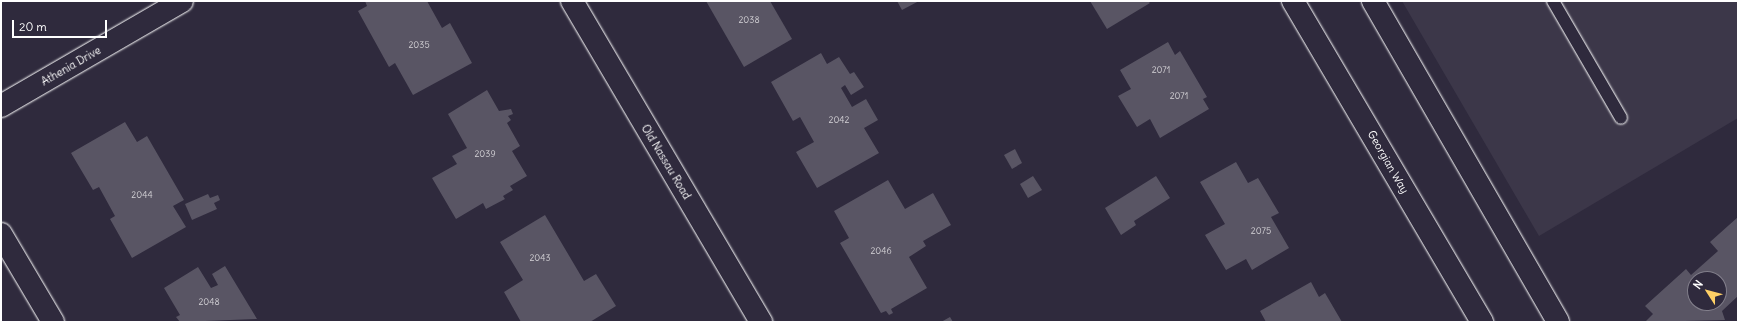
<!DOCTYPE html>
<style>
body{margin:0}
#map{position:relative;width:1739px;height:323px;overflow:hidden;background:#2f2a3d;font-family:Delius,sans-serif}
div>[style]{position:absolute}
.built>*{inset:0;background:#3c3749}
.building>*{inset:0;background:#595564}
.roads{filter:drop-shadow(0 0 1px #fff) drop-shadow(0 0 1px #fff)}
.lane>*{height:12px;margin:-6px;padding:0 6px;transform-origin:6px;border-radius:6px;background:#2f2a3d}
.street>*{height:22px;margin:-11px;padding:0 11px;transform-origin:11px;border-radius:11px;background:#2f2a3d}
span{translate:-50% -50%;white-space:nowrap;text-align:center;line-height:1.15;-webkit-text-stroke:4px #2f2a3d;paint-order:stroke}
.number-label{font-size:9px;color:#d6d4d8}
.number-label span{-webkit-text-stroke-width:0}
.street-label{font-size:11px;color:#fff}
.frame{position:absolute;inset:0;border:2px solid #fff;pointer-events:none}
.north{position:absolute;left:1687px;top:271px;width:40px;height:40px;box-sizing:border-box;background:#2f2a3d;border:1px solid #827f8b;border-radius:50%;rotate:306deg;font-size:11px;font-weight:700;line-height:16px;text-align:center;color:#fff}
.north::after{content:'';display:block;margin:auto;width:14px;height:18px;background:#ffd166;clip-path:polygon(50% 0,100% 100%,50% 72%,0 100%)}
.scale{position:absolute;left:12px;top:20px;width:95px;height:18px;box-sizing:border-box;border:2px solid #fff;border-top:0;padding-left:5px;font-size:12px;line-height:14px;white-space:nowrap;color:#fff;-webkit-text-stroke:3px #2f2a3d;paint-order:stroke}
</style>
<div id="map">
<div class="built">
<i style="clip-path:polygon(1402px 1px,1738px 1px,1738px 118px,1539px 236px)"></i>
</div>
<div class="building">
<i style="clip-path:polygon(365px 1px,427px 1px,442px 28px,450px 23px,472px 63px,413px 95px,395px 63px,389px 67px,358px 11px,367px 6px)"></i>
<i style="clip-path:polygon(706px 1px,770px 1px,792px 39px,744px 67px)"></i>
<i style="clip-path:polygon(897px 1px,919px 1px,902px 10px)"></i>
<i style="clip-path:polygon(1090px 1px,1148px 1px,1150px 3px,1107px 29px)"></i>
<i style="clip-path:polygon(1168px 42px,1175px 55px,1180px 51px,1207px 97px,1203px 99px,1209px 109px,1160px 138px,1150px 119px,1137px 127px,1118px 96px,1131px 89px,1120px 70px)"></i>
<i style="clip-path:polygon(821px 53px,827px 64px,839px 57px,850px 74px,854px 72px,864px 87px,851px 95px,845px 85px,841px 88px,852px 107px,866px 99px,878px 120px,864px 128px,879px 153px,817px 188px,796px 152px,814px 142px,800px 117px,793px 121px,771px 82px)"></i>
<i style="clip-path:polygon(487px 90px,499px 111px,511px 109px,513px 114px,508px 116px,511px 120px,507px 123px,520px 146px,512px 151px,527px 176px,510px 186px,513px 190px,503px 196px,505px 199px,486px 209px,483px 203px,456px 219px,432px 178px,457px 164px,452px 156px,467px 148px,448px 114px)"></i>
<i style="clip-path:polygon(125px 122px,137px 142px,147px 136px,184px 200px,173px 206px,186px 227px,132px 258px,110px 219px,115px 216px,99px 187px,93px 190px,71px 153px)"></i>
<i style="clip-path:polygon(1015px 149px,1022px 163px,1012px 169px,1004px 155px)"></i>
<i style="clip-path:polygon(1236px 162px,1248px 183px,1258px 178px,1279px 213px,1271px 217px,1289px 248px,1252px 270px,1246px 259px,1226px 270px,1205px 235px,1225px 224px,1200px 182px)"></i>
<i style="clip-path:polygon(1033px 176px,1042px 190px,1028px 198px,1020px 184px)"></i>
<i style="clip-path:polygon(1156px 176px,1170px 198px,1134px 221px,1136px 225px,1121px 235px,1105px 208px)"></i>
<i style="clip-path:polygon(888px 180px,905px 209px,933px 193px,951px 225px,923px 241px,926px 246px,909px 257px,927px 288px,891px 309px,893px 313px,889px 315px,886px 311px,881px 313px,840px 243px,849px 238px,834px 211px)"></i>
<i style="clip-path:polygon(208px 194px,210px 198px,218px 195px,220px 200px,214px 203px,217px 209px,192px 220px,185px 204px)"></i>
<i style="clip-path:polygon(545px 215px,584px 281px,596px 274px,616px 306px,590px 322px,521px 322px,504px 292px,523px 280px,500px 242px)"></i>
<i style="clip-path:polygon(evenodd,1738px 217px,1738px 296px,1722px 311px,1725px 320px,1645px 322px,1653px 314px,1645px 306px,1686px 269px,1691px 275px,1718px 251px,1710px 242px,1738px 217px,1695px 279px,1719px 279px,1719px 303px,1695px 303px,1695px 279px)"></i>
<i style="clip-path:polygon(225px 266px,257px 319px,180px 322px,176px 317px,180px 315px,164px 288px,198px 267px,211px 288px,218px 285px,212px 274px)"></i>
<i style="clip-path:polygon(1311px 282px,1319px 297px,1325px 293px,1342px 322px,1266px 322px,1260px 311px)"></i>
<i style="clip-path:polygon(950px 317px,953px 322px,941px 322px)"></i>
</div>
<div class="roads">
<div class="lane">
<i style="left:1553px;top:1px;width:135px;rotate:59.8deg"></i>
</div>
<div class="street">
<i style="left:572px;top:1px;width:373px;rotate:59.5deg"></i>
<i style="left:1293px;top:1px;width:373px;rotate:59.5deg"></i>
<i style="left:1373px;top:1px;width:370px;rotate:60deg"></i>
<i style="left:1px;top:106px;width:209px;rotate:-30.1deg"></i>
<i style="left:1px;top:234px;width:102px;rotate:59.4deg"></i>
</div>
</div>
<div class="number-label">
<span style="left:749px;top:20px">2038</span>
<span style="left:419px;top:45px">2035</span>
<span style="left:1161px;top:70px">2071</span>
<span style="left:1179px;top:96px">2071</span>
<span style="left:839px;top:120px">2042</span>
<span style="left:485px;top:154px">2039</span>
<span style="left:142px;top:195px">2044</span>
<span style="left:1261px;top:231px">2075</span>
<span style="left:881px;top:251px">2046</span>
<span style="left:540px;top:258px">2043</span>
<span style="left:209px;top:302px">2048</span>
</div>
<div class="street-label">
<span style="left:71px;top:66px;rotate:-30deg">Athenia Drive</span>
<span style="left:666px;top:162px;rotate:59deg">Old Nassau Road</span>
<span style="left:1388px;top:162px;rotate:60deg">Georgian Way</span>
</div>
<div class="frame"></div>
<div class="north">N</div>
<div class="scale">20 m</div>
</div>
